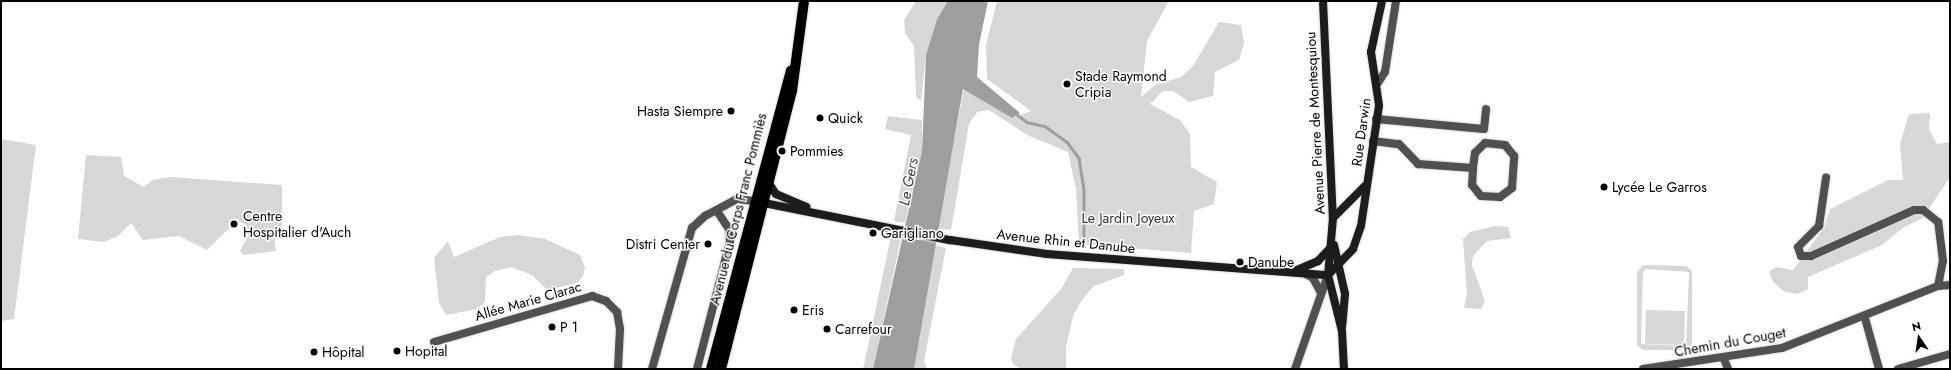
<!DOCTYPE html>
<meta charset="utf-8">
<style>
body{margin:0}
#map{position:relative;width:1951px;height:370px;overflow:hidden;background:#fff;font-family:Jost,sans-serif}
div>[style]{position:absolute}
.green>*{inset:0;background:#d7d7d7}
.water>*{inset:0;background:#9e9e9e}
.stream>*{height:2.5px;margin:-1.25px;padding:0 1.25px;transform-origin:1.25px;border-radius:1.25px;background:#9e9e9e}
.roads{filter:drop-shadow(0 0 1px #dbdbdb) drop-shadow(0 0 1px #dbdbdb)}
.street>*{height:8px;margin:-4px;padding:0 4px;transform-origin:4px;border-radius:4px;background:#505050}
.secondary>*{height:8px;margin:-4px;padding:0 4px;transform-origin:4px;border-radius:4px;background:#1d1d1d}
.primary>*{height:10px;margin:-5px;padding:0 5px;transform-origin:5px;border-radius:5px;background:#000}
.dots>*{width:11px;height:11px;translate:-50% -50%;box-sizing:border-box;border:2px solid #fff;border-radius:50%}
span{translate:-50% -50%;white-space:nowrap;text-align:center;line-height:1.15;-webkit-text-stroke:3px #fff;paint-order:stroke}
.poi-label{font-size:14px;color:#000}
.left{translate:0 -50%;text-align:left}
.right{translate:-100% -50%;text-align:right}
.street-label{font-size:14px;color:#000}
.park-label{font-size:14px;color:#2e2e2e}
.water-label{font-size:15px;color:#3f3f3f;font-style:italic}
.frame{position:absolute;inset:0;border:2px solid #000;pointer-events:none}
.north{position:absolute;left:1899px;top:318px;width:40px;height:40px;-webkit-text-stroke:3px #fff;paint-order:stroke;rotate:347deg;font-size:11px;font-weight:700;line-height:16px;text-align:center;color:#000}
.north::after{content:'';display:block;margin:auto;width:14px;height:18px;background:#000;clip-path:polygon(50% 0,100% 100%,50% 72%,0 100%)}
</style>
<div id="map">
<div class="green">
<i style="clip-path:polygon(916px 1px,948px 1px,937px 19px,926px 55px,921px 101px,916px 97px,914px 46px,905px 33px,904px 20px)"></i>
<i style="clip-path:polygon(997px 1px,1169px 1px,1147px 41px,1141px 97px,1155px 85px,1181px 77px,1193px 66px,1219px 22px,1241px 25px,1244px 43px,1239px 60px,1215px 72px,1213px 96px,1189px 102px,1173px 91px,1163px 91px,1150px 104px,1180px 120px,1190px 134px,1191px 167px,1217px 182px,1214px 204px,1194px 211px,1191px 253px,1079px 244px,1076px 189px,1068px 152px,1027px 135px,989px 110px,977px 112px,969px 124px,951px 230px,937px 228px,964px 89px,1012px 118px,1031px 111px,987px 79px,986px 45px)"></i>
<i style="clip-path:polygon(1930px 113px,1929px 129px,1937px 144px,1950px 142px,1950px 177px,1923px 218px,1904px 227px,1882px 245px,1808px 277px,1808px 289px,1798px 294px,1785px 292px,1773px 282px,1769px 272px,1776px 267px,1793px 270px,1824px 228px,1830px 209px,1888px 180px,1903px 180px,1900px 144px,1909px 114px)"></i>
<i style="clip-path:polygon(888px 116px,922px 120px,922px 151px,905px 223px,894px 221px,911px 135px,885px 129px)"></i>
<i style="clip-path:polygon(1px 139px,36px 145px,14px 319px,1px 321px)"></i>
<i style="clip-path:polygon(86px 155px,121px 157px,124px 176px,144px 187px,152px 180px,171px 177px,282px 185px,282px 230px,274px 236px,276px 251px,244px 255px,240px 251px,248px 236px,247px 225px,240px 222px,235px 222px,207px 250px,179px 236px,143px 240px,131px 223px,118px 236px,104px 242px,78px 239px)"></i>
<i style="clip-path:polygon(1495px 226px,1508px 227px,1511px 238px,1487px 241px,1473px 256px,1472px 265px,1485px 301px,1481px 309px,1464px 308px,1467px 294px,1463px 239px,1470px 232px)"></i>
<i style="clip-path:polygon(519px 235px,545px 239px,580px 255px,585px 267px,583px 276px,577px 283px,547px 290px,532px 275px,511px 267px,495px 271px,486px 277px,485px 302px,477px 309px,446px 315px,439px 303px,434px 258px,448px 241px,454px 257px,500px 237px)"></i>
<i style="clip-path:polygon(891px 236px,901px 238px,873px 369px,863px 369px)"></i>
<i style="clip-path:polygon(934px 245px,946px 248px,924px 361px,927px 369px,914px 369px)"></i>
<i style="clip-path:polygon(evenodd,1643px 265px,1686px 266px,1692px 271px,1692px 344px,1688px 350px,1643px 350px,1637px 346px,1637px 272px,1643px 265px,1646px 269px,1689px 272px,1686px 346px,1641px 344px,1643px 272px,1646px 269px)"></i>
<i style="clip-path:polygon(1073px 268px,1124px 269px,1124px 275px,1094px 286px,1082px 300px,1073px 316px,1066px 347px,1066px 369px,1021px 369px,1013px 364px,1011px 358px,1016px 339px,1061px 289px)"></i>
<i style="clip-path:polygon(1646px 310px,1685px 311px,1684px 345px,1645px 344px)"></i>
</div>
<div class="water">
<i style="clip-path:polygon(948px 1px,988px 1px,979px 45px,977px 77px,1020px 113px,1012px 118px,963px 89px,914px 369px,873px 369px,922px 151px,926px 55px,937px 19px)"></i>
</div>
<div class="stream">
<i style="left:1015px;top:113px;width:15px;rotate:37deg"></i>
<i style="left:1027px;top:122px;width:18px;rotate:13deg"></i>
<i style="left:1045px;top:126px;width:27px;rotate:36deg"></i>
<i style="left:1067px;top:142px;width:20px;rotate:53deg"></i>
<i style="left:1079px;top:158px;width:31px;rotate:81deg"></i>
<i style="left:1084px;top:189px;width:58px;rotate:90deg"></i>
</div>
<div class="roads">
<div class="street">
<i style="left:1378px;top:83px;width:13px;rotate:-58deg"></i>
<i style="left:1385px;top:72px;width:72px;rotate:-81.2deg"></i>
<i style="left:1376px;top:119px;width:108px;rotate:5.3deg"></i>
<i style="left:1484px;top:129px;width:20px;rotate:-84deg"></i>
<i style="left:1373px;top:141px;width:26px;rotate:7deg"></i>
<i style="left:1399px;top:144px;width:28px;rotate:46deg"></i>
<i style="left:1418px;top:164px;width:55px;rotate:4.2deg"></i>
<i style="left:1473px;top:168px;width:17px;rotate:93deg"></i>
<i style="left:1472px;top:185px;width:14px;rotate:51deg"></i>
<i style="left:1481px;top:196px;width:19px;rotate:3deg"></i>
<i style="left:1500px;top:197px;width:15px;rotate:-37deg"></i>
<i style="left:1512px;top:188px;width:32px;rotate:-86deg"></i>
<i style="left:1514px;top:156px;width:14px;rotate:-129deg"></i>
<i style="left:1505px;top:145px;width:20px;rotate:-174deg"></i>
<i style="left:1485px;top:143px;width:14px;rotate:135deg"></i>
<i style="left:1475px;top:153px;width:15px;rotate:98deg"></i>
<i style="left:1304px;top:273px;width:10px;rotate:29deg"></i>
<i style="left:1313px;top:278px;width:15px;rotate:62deg"></i>
<i style="left:1938px;top:286px;width:12px;rotate:-5deg"></i>
<i style="left:1865px;top:318px;width:53px;rotate:74.6deg"></i>
<i style="left:434px;top:342px;width:165px;rotate:-16.2deg"></i>
<i style="left:592px;top:296px;width:15px;rotate:20deg"></i>
<i style="left:606px;top:301px;width:16px;rotate:45deg"></i>
<i style="left:617px;top:312px;width:17px;rotate:80deg"></i>
<i style="left:620px;top:329px;width:40px;rotate:92.9deg"></i>
<i style="left:1724px;top:359px;width:11px;rotate:68deg"></i>
<i style="left:652px;top:369px;width:147px;rotate:-74.2deg"></i>
<i style="left:692px;top:228px;width:18px;rotate:-43deg"></i>
<i style="left:705px;top:216px;width:36px;rotate:-28deg"></i>
<i style="left:737px;top:199px;width:17px;rotate:7deg"></i>
<i style="left:697px;top:369px;width:132px;rotate:-75.5deg"></i>
<i style="left:730px;top:241px;width:12px;rotate:-95deg"></i>
<i style="left:729px;top:229px;width:22px;rotate:-124deg"></i>
<i style="left:1295px;top:369px;width:100px;rotate:-70.7deg"></i>
<i style="left:1643px;top:369px;width:141px;rotate:-8.6deg"></i>
<i style="left:1782px;top:348px;width:168px;rotate:-21.7deg"></i>
<i style="left:1938px;top:286px;width:25px;rotate:-79deg"></i>
<i style="left:1943px;top:261px;width:39px;rotate:-97deg"></i>
<i style="left:1938px;top:222px;width:19px;rotate:-141deg"></i>
<i style="left:1923px;top:210px;width:9px;rotate:180deg"></i>
<i style="left:1914px;top:210px;width:113px;rotate:155.9deg"></i>
<i style="left:1811px;top:256px;width:10px;rotate:180deg"></i>
<i style="left:1801px;top:256px;width:9px;rotate:-108deg"></i>
<i style="left:1798px;top:247px;width:30px;rotate:-45deg"></i>
<i style="left:1819px;top:226px;width:49px;rotate:-81.7deg"></i>
<i style="left:1898px;top:369px;width:54px;rotate:-16.1deg"></i>
</div>
<div class="secondary">
<i style="left:1323px;top:1px;width:217px;rotate:87.4deg"></i>
<i style="left:1333px;top:218px;width:57px;rotate:95deg"></i>
<i style="left:1328px;top:275px;width:58px;rotate:76deg"></i>
<i style="left:1342px;top:331px;width:38px;rotate:87deg"></i>
<i style="left:769px;top:183px;width:13px;rotate:58deg"></i>
<i style="left:776px;top:194px;width:33px;rotate:23deg"></i>
<i style="left:759px;top:202px;width:195px;rotate:11.3deg"></i>
<i style="left:950px;top:240px;width:98px;rotate:8.2deg"></i>
<i style="left:1047px;top:254px;width:282px;rotate:4.3deg"></i>
<i style="left:1333px;top:218px;width:45px;rotate:-45deg"></i>
<i style="left:1334px;top:245px;width:50px;rotate:77.3deg"></i>
<i style="left:1345px;top:294px;width:32px;rotate:95deg"></i>
<i style="left:1297px;top:270px;width:23px;rotate:-23deg"></i>
<i style="left:1318px;top:261px;width:21px;rotate:-47deg"></i>
<i style="left:1328px;top:275px;width:36px;rotate:-46deg"></i>
<i style="left:1353px;top:249px;width:24px;rotate:-71deg"></i>
<i style="left:1361px;top:226px;width:122px;rotate:-81.5deg"></i>
<i style="left:1379px;top:105px;width:54px;rotate:-98.6deg"></i>
<i style="left:1371px;top:52px;width:52px;rotate:-77.8deg"></i>
</div>
<div class="primary">
<i style="left:711px;top:369px;width:309px;rotate:-75deg"></i>
<i style="left:721px;top:369px;width:287px;rotate:-75.7deg"></i>
<i style="left:792px;top:91px;width:91px;rotate:-82.4deg"></i>
</div>
</div>
<div class="dots">
<i style="left:1067px;top:84px;background:#000"></i>
<i style="left:731px;top:111px;background:#000"></i>
<i style="left:820px;top:118px;background:#000"></i>
<i style="left:782px;top:151px;background:#000"></i>
<i style="left:1604px;top:187px;background:#000"></i>
<i style="left:234px;top:224px;background:#000"></i>
<i style="left:873px;top:233px;background:#000"></i>
<i style="left:708px;top:244px;background:#000"></i>
<i style="left:1240px;top:262px;background:#000"></i>
<i style="left:794px;top:310px;background:#000"></i>
<i style="left:552px;top:327px;background:#000"></i>
<i style="left:827px;top:329px;background:#000"></i>
<i style="left:397px;top:351px;background:#000"></i>
<i style="left:314px;top:352px;background:#000"></i>
</div>
<div class="poi-label">
<span class="left" style="left:1075px;top:84px">Stade Raymond<br>Cripia</span>
<span class="right" style="left:723px;top:111px">Hasta Siempre</span>
<span class="left" style="left:828px;top:118px">Quick</span>
<span class="left" style="left:790px;top:151px">Pommies</span>
<span class="left" style="left:1612px;top:187px">Lycée Le Garros</span>
<span class="left" style="left:243px;top:224px">Centre<br>Hospitalier d'Auch</span>
<span class="left" style="left:881px;top:233px">Garigliano</span>
<span class="right" style="left:700px;top:244px">Distri Center</span>
<span class="left" style="left:1248px;top:262px">Danube</span>
<span class="left" style="left:802px;top:310px">Eris</span>
<span class="left" style="left:560px;top:327px">P 1</span>
<span class="left" style="left:835px;top:329px">Carrefour</span>
<span class="left" style="left:405px;top:351px">Hopital</span>
<span class="left" style="left:322px;top:352px">Hôpital</span>
</div>
<div class="street-label">
<span style="left:1315px;top:123px;rotate:-93deg">Avenue Pierre de Montesquiou</span>
<span style="left:1361px;top:132px;rotate:-82deg">Rue Darwin</span>
<span style="left:738px;top:209px;rotate:-76deg">Avenue du Corps Franc Pommiès</span>
<span style="left:1066px;top:241px;rotate:6deg">Avenue Rhin et Danube</span>
<span style="left:528px;top:301px;rotate:-16deg">Allée Marie Clarac</span>
<span style="left:1730px;top:342px;rotate:-10deg">Chemin du Couget</span>
</div>
<div class="park-label">
<span style="left:1128px;top:218px">Le Jardin Joyeux</span>
</div>
<div class="water-label">
<span style="left:909px;top:182px;rotate:-79deg">Le Gers</span>
</div>
<div class="frame"></div>
<div class="north">N</div>
</div>
